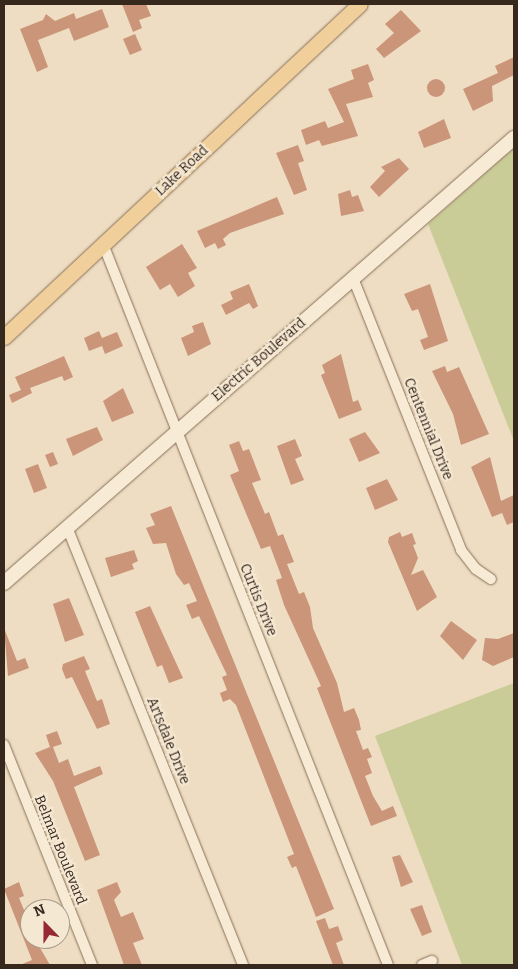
<!DOCTYPE html>
<style>
body{margin:0}
#map{position:relative;width:518px;height:969px;overflow:hidden;background:#eeddc2;font-family:Bitter,serif}
div>[style]{position:absolute}
.green>*{inset:0;background:#c9cc96}
.building>*{inset:0;background:#cb9579}
.round{border-radius:50%}
.roads{filter:drop-shadow(0 0 1px #876f5a) drop-shadow(0 0 1px #876f5a)}
.street>*{height:10px;margin:-5px;padding:0 5px;transform-origin:5px;border-radius:5px;background:#f8ebd6}
.secondary>*{height:14px;margin:-7px;padding:0 7px;transform-origin:7px;border-radius:7px;background:#f8ebd6}
.primary>*{height:15px;margin:-7.5px;padding:0 7.5px;transform-origin:7.5px;border-radius:7.5px;background:#f1cf9a}
span{translate:-50% -50%;white-space:nowrap;text-align:center;line-height:1.15;-webkit-text-stroke:4px #f5e8d2;paint-order:stroke}
.street-label{font-size:14px;color:#37281e}
.frame{position:absolute;inset:0;border:5px solid #37281e;pointer-events:none}
.north{position:absolute;left:20px;top:899px;width:50px;height:50px;box-sizing:border-box;background:#f5e8d2;border:1px solid #a99b8a;border-radius:50%;rotate:338deg;font-size:14px;font-weight:700;line-height:20px;text-align:center;color:#37281e}
.north::after{content:'';display:block;margin:auto;width:18px;height:22px;background:#962a33;clip-path:polygon(50% 0,100% 100%,50% 72%,0 100%)}
</style>
<div id="map">
<div class="green">
<i style="clip-path:polygon(514px 148px,514px 441px,428px 224px)"></i>
<i style="clip-path:polygon(514px 683px,514px 965px,462px 965px,375px 736px)"></i>
</div>
<div class="building">
<i style="clip-path:polygon(122px 4px,146px 4px,151px 16px,139px 20px,142px 28px,133px 32px)"></i>
<i style="clip-path:polygon(102px 9px,109px 27px,74px 41px,69px 28px,38px 40px,48px 67px,37px 72px,20px 29px,43px 20px,46px 14px,55px 21px,74px 13px,76px 19px)"></i>
<i style="clip-path:polygon(401px 10px,421px 31px,384px 58px,376px 49px,394px 33px,385px 24px)"></i>
<i style="clip-path:polygon(135px 34px,142px 50px,130px 55px,123px 39px)"></i>
<i style="clip-path:polygon(514px 57px,514px 75px,492px 86px,493px 101px,473px 111px,463px 89px,498px 73px,495px 66px)"></i>
<i style="clip-path:polygon(368px 64px,374px 80px,368px 83px,373px 97px,346px 104px,358px 136px,322px 146px,319px 140px,306px 145px,301px 130px,325px 121px,328px 128px,344px 122px,328px 89px,354px 79px,351px 70px)"></i>
<i class="round" style="left:427px;top:79px;width:18px;height:18px"></i>
<i style="clip-path:polygon(444px 119px,451px 138px,424px 148px,418px 132px)"></i>
<i style="clip-path:polygon(298px 145px,304px 161px,298px 163px,307px 190px,294px 195px,276px 153px)"></i>
<i style="clip-path:polygon(399px 158px,409px 169px,379px 197px,370px 187px,385px 171px,381px 167px)"></i>
<i style="clip-path:polygon(350px 190px,352px 197px,358px 195px,364px 211px,341px 216px,338px 194px)"></i>
<i style="clip-path:polygon(277px 197px,284px 214px,230px 233px,223px 239px,226px 245px,218px 249px,215px 243px,205px 248px,197px 231px)"></i>
<i style="clip-path:polygon(182px 244px,197px 268px,188px 273px,195px 286px,178px 297px,170px 284px,160px 290px,146px 267px)"></i>
<i style="clip-path:polygon(249px 284px,258px 306px,253px 309px,249px 303px,226px 315px,221px 305px,233px 299px,230px 292px)"></i>
<i style="clip-path:polygon(430px 284px,448px 341px,424px 350px,420px 340px,428px 337px,418px 309px,412px 311px,404px 294px)"></i>
<i style="clip-path:polygon(203px 322px,211px 344px,188px 356px,181px 338px,194px 332px,192px 326px)"></i>
<i style="clip-path:polygon(99px 331px,102px 338px,117px 332px,123px 346px,105px 354px,102px 346px,89px 351px,84px 338px)"></i>
<i style="clip-path:polygon(341px 354px,353px 402px,358px 400px,362px 410px,339px 419px,321px 375px,325px 373px,322px 365px)"></i>
<i style="clip-path:polygon(64px 356px,73px 377px,64px 381px,62px 376px,30px 388px,32px 393px,12px 403px,9px 395px,21px 390px,15px 377px)"></i>
<i style="clip-path:polygon(445px 366px,447px 372px,459px 367px,489px 434px,461px 445px,453px 414px,432px 371px)"></i>
<i style="clip-path:polygon(123px 388px,134px 413px,112px 422px,103px 401px)"></i>
<i style="clip-path:polygon(97px 427px,103px 440px,73px 456px,66px 439px)"></i>
<i style="clip-path:polygon(365px 432px,380px 453px,359px 462px,349px 439px)"></i>
<i style="clip-path:polygon(295px 439px,302px 456px,295px 459px,304px 480px,291px 485px,277px 446px)"></i>
<i style="clip-path:polygon(239px 441px,243px 451px,249px 449px,261px 480px,252px 483px,265px 514px,269px 512px,278px 536px,283px 534px,294px 562px,287px 564px,299px 594px,304px 592px,310px 607px,313px 628px,337px 683px,344px 712px,354px 708px,359px 720px,361px 730px,356px 731px,363px 750px,368px 748px,372px 757px,367px 759px,372px 773px,365px 776px,373px 796px,382px 811px,393px 806px,397px 816px,371px 826px,317px 688px,321px 686px,284px 605px,276px 580px,282px 578px,270px 546px,261px 549px,230px 475px,239px 471px,229px 445px)"></i>
<i style="clip-path:polygon(53px 452px,58px 464px,50px 467px,45px 455px)"></i>
<i style="clip-path:polygon(490px 457px,501px 501px,514px 495px,514px 522px,507px 525px,502px 513px,492px 517px,471px 467px)"></i>
<i style="clip-path:polygon(38px 464px,47px 488px,34px 493px,25px 469px)"></i>
<i style="clip-path:polygon(387px 479px,398px 500px,375px 510px,366px 488px)"></i>
<i style="clip-path:polygon(171px 506px,334px 909px,316px 917px,296px 866px,292px 868px,287px 857px,294px 854px,236px 705px,230px 699px,223px 702px,220px 693px,227px 690px,222px 677px,227px 675px,199px 616px,192px 619px,186px 605px,197px 601px,189px 583px,184px 585px,176px 574px,166px 543px,153px 544px,146px 528px,155px 525px,150px 514px)"></i>
<i style="clip-path:polygon(400px 532px,402px 537px,412px 533px,416px 544px,413px 545px,418px 558px,411px 575px,423px 570px,437px 597px,417px 611px,388px 542px,389px 537px)"></i>
<i style="clip-path:polygon(134px 550px,138px 561px,132px 564px,134px 569px,111px 577px,105px 558px)"></i>
<i style="clip-path:polygon(69px 598px,84px 635px,65px 642px,53px 604px)"></i>
<i style="clip-path:polygon(150px 606px,183px 678px,169px 683px,162px 665px,157px 667px,135px 612px)"></i>
<i style="clip-path:polygon(451px 621px,477px 640px,463px 660px,440px 636px)"></i>
<i style="clip-path:polygon(4px 628px,17px 661px,25px 658px,29px 668px,8px 676px)"></i>
<i style="clip-path:polygon(514px 633px,514px 657px,493px 666px,482px 660px,485px 638px,498px 639px)"></i>
<i style="clip-path:polygon(84px 656px,90px 669px,85px 671px,97px 701px,102px 699px,110px 724px,97px 729px,72px 677px,66px 679px,62px 669px,63px 664px)"></i>
<i style="clip-path:polygon(57px 731px,62px 744px,53px 747px,59px 763px,68px 759px,74px 776px,100px 766px,103px 774px,74px 787px,100px 855px,85px 861px,53px 781px,35px 753px,50px 747px,46px 735px)"></i>
<i style="clip-path:polygon(400px 855px,413px 882px,401px 887px,392px 857px)"></i>
<i style="clip-path:polygon(19px 882px,24px 896px,19px 898px,27px 917px,30px 916px,30px 943px,36px 941px,50px 965px,20px 965px,32px 960px,4px 889px)"></i>
<i style="clip-path:polygon(117px 882px,121px 892px,114px 900px,121px 917px,133px 912px,144px 939px,133px 943px,142px 965px,124px 965px,97px 890px)"></i>
<i style="clip-path:polygon(422px 905px,432px 932px,422px 936px,410px 909px)"></i>
<i style="clip-path:polygon(325px 918px,329px 929px,338px 926px,343px 940px,336px 943px,344px 965px,333px 965px,316px 921px)"></i>
</div>
<div class="roads">
<div class="street">
<i style="left:103px;top:244px;width:775px;rotate:68.43deg"></i>
<i style="left:353px;top:278px;width:293px;rotate:68.3deg"></i>
<i style="left:461px;top:550px;width:24px;rotate:52deg"></i>
<i style="left:476px;top:569px;width:18px;rotate:34deg"></i>
<i style="left:67px;top:527px;width:472px;rotate:68.1deg"></i>
<i style="left:4px;top:745px;width:237px;rotate:68.2deg"></i>
<i style="left:422px;top:965px;width:11px;rotate:-22deg"></i>
</div>
<div class="secondary">
<i style="left:4px;top:583px;width:677px;rotate:-41.11deg"></i>
</div>
<div class="primary">
<i style="left:4px;top:337px;width:487px;rotate:-43.1deg"></i>
</div>
</div>
<div class="street-label">
<span style="left:182px;top:171px;rotate:-43deg">Lake Road</span>
<span style="left:259px;top:360px;rotate:-41deg">Electric Boulevard</span>
<span style="left:428px;top:429px;rotate:68deg">Centennial Drive</span>
<span style="left:258px;top:600px;rotate:68deg">Curtis Drive</span>
<span style="left:168px;top:741px;rotate:68deg">Artsdale Drive</span>
<span style="left:60px;top:850px;rotate:68deg">Belmar Boulevard</span>
</div>
<div class="frame"></div>
<div class="north">N</div>
</div>
